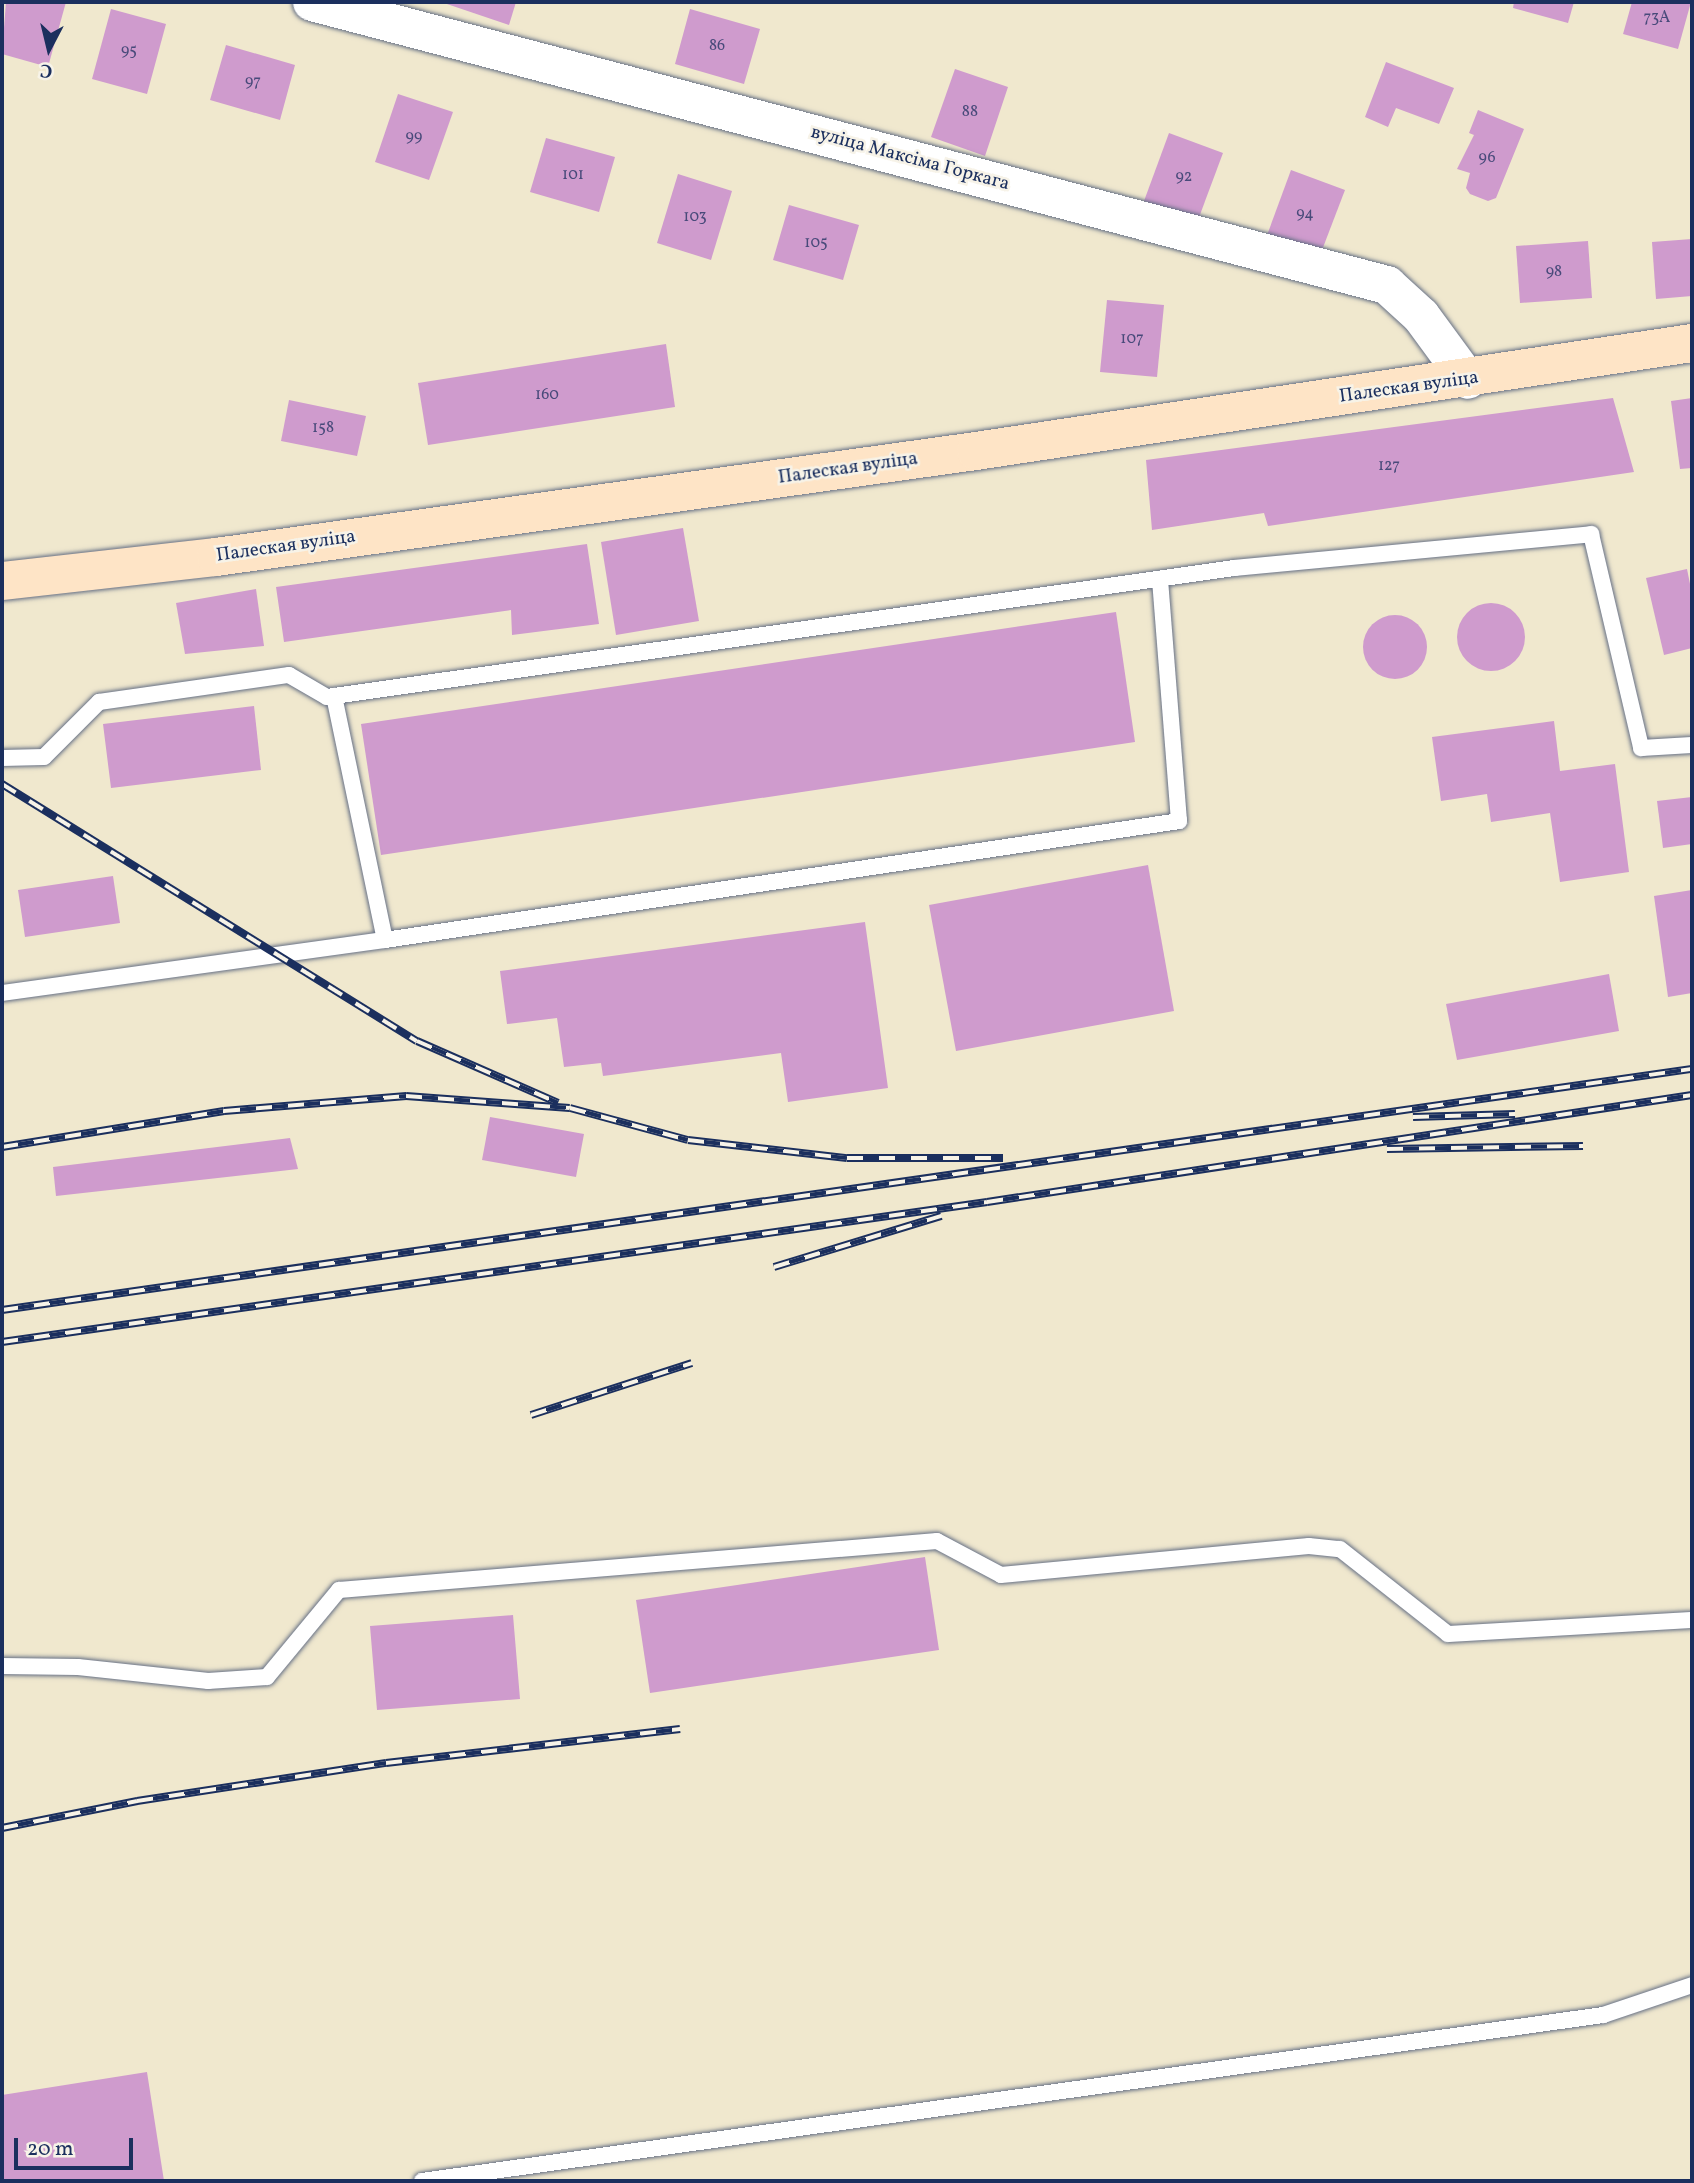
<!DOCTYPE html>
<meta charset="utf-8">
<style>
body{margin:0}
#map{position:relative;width:1694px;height:2183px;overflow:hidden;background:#f0e8ce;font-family:Vollkorn,serif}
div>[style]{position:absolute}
.building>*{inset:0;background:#cf9bcd}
.round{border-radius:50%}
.roads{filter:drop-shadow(0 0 2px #667085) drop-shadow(0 0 2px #667085)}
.service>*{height:16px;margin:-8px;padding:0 8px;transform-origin:8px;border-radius:8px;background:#fff}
.tertiary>*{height:38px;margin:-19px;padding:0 19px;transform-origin:19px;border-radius:19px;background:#fff}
.secondary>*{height:38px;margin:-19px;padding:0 19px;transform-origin:19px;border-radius:19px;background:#fee4c6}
.rail>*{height:8px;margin-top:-4px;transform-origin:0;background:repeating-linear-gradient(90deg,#f7f3e8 0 16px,#1b2f5e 0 32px);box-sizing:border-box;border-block:2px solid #1b2f5e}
span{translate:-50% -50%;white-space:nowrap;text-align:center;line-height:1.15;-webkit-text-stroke:5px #f7f3e8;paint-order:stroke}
.number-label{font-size:16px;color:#484a7a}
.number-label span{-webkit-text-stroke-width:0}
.street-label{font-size:19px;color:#1b2f5e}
.frame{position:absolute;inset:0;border:4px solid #1b2f5e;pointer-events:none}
.north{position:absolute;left:14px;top:14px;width:70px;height:70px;-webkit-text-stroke:5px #f7f3e8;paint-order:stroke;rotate:187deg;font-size:19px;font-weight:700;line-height:28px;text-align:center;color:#1b2f5e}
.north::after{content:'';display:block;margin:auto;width:24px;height:32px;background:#1b2f5e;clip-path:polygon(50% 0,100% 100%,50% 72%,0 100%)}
.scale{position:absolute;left:14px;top:2138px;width:119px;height:32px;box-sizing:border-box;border:4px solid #1b2f5e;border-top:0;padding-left:9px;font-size:21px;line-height:24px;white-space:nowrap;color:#1b2f5e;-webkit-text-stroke:5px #f7f3e8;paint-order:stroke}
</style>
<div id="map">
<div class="building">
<i style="clip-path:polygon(6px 2px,66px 2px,48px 67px,2px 54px)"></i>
<i style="clip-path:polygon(441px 2px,516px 2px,509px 25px)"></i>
<i style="clip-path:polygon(1514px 2px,1574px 2px,1568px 23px,1513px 8px)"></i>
<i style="clip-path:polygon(1632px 2px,1691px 2px,1678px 49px,1623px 34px)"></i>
<i style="clip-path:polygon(111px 9px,166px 24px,147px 94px,92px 79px)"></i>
<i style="clip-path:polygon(690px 9px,760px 29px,744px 84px,675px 64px)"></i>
<i style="clip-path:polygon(226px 45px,295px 65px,280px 120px,210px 100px)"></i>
<i style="clip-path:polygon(1386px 62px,1454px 88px,1439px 124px,1396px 108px,1388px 127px,1365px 117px)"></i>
<i style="clip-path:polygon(955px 69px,1008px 87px,985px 156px,931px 137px)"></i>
<i style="clip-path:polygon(398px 94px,453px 112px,429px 180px,375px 162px)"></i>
<i style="clip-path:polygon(1478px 110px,1524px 129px,1496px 198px,1488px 201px,1470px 194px,1466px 188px,1470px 173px,1457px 169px,1474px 135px,1469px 133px)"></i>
<i style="clip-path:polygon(1169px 133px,1223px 153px,1198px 220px,1144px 201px)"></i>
<i style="clip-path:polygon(546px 138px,615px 157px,599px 212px,530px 192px)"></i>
<i style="clip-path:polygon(1291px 170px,1345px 190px,1319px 258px,1266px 238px)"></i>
<i style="clip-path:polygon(678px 174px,732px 191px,711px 260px,657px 243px)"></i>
<i style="clip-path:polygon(789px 205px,859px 225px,843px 280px,773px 260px)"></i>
<i style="clip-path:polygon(1692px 239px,1692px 296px,1656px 299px,1652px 242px)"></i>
<i style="clip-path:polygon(1588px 241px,1592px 298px,1520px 303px,1516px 246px)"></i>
<i style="clip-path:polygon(1107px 300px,1164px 305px,1157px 377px,1100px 372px)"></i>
<i style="clip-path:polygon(666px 344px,675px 407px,428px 445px,418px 383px)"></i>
<i style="clip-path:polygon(1613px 398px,1634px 472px,1268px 526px,1264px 513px,1152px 530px,1146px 460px)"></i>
<i style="clip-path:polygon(1692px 398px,1692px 468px,1680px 469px,1671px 401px)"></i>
<i style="clip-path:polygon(289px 400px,366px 416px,357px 456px,281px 441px)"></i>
<i style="clip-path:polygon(683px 528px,699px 621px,616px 635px,601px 542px)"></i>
<i style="clip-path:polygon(587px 544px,599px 624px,512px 635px,511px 610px,284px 642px,276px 587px)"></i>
<i style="clip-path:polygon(1687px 569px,1692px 594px,1692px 648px,1664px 655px,1646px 578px)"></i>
<i style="clip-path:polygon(256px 589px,264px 646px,185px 654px,176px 603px)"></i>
<i class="round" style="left:1457px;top:603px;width:68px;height:68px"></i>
<i style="clip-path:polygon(1116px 612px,1135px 742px,381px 855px,361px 724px)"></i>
<i class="round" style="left:1363px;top:615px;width:64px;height:64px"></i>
<i style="clip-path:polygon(254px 706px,261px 770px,111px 788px,103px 724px)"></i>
<i style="clip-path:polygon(1554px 721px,1560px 771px,1615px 764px,1629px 872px,1560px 882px,1550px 813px,1491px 822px,1487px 794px,1441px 801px,1432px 737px)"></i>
<i style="clip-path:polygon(1692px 797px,1692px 844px,1663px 848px,1657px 801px)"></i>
<i style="clip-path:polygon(1148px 865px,1174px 1011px,956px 1051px,929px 905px)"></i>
<i style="clip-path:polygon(113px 876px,120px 923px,25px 937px,18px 890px)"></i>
<i style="clip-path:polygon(1692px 890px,1692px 993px,1668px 997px,1654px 896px)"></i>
<i style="clip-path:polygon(865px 922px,888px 1088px,788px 1102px,781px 1053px,603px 1076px,601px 1063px,564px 1067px,557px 1018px,507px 1024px,500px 971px)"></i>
<i style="clip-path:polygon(1609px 974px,1619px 1031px,1457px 1060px,1446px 1004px)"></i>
<i style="clip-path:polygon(490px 1117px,584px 1134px,576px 1177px,482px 1160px)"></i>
<i style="clip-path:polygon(290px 1138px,298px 1169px,56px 1196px,53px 1167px)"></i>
<i style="clip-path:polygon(925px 1557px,939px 1650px,650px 1693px,636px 1600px)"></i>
<i style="clip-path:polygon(513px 1615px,520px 1699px,377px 1710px,370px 1626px)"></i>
<i style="clip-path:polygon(147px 2072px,164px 2181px,2px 2181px,2px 2095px)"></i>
</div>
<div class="roads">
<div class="service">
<i style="left:334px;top:696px;width:249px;rotate:78.2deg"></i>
<i style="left:385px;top:940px;width:803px;rotate:-8.52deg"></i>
<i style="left:1179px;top:821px;width:243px;rotate:-94.5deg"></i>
<i style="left:2px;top:758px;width:42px;rotate:-1.4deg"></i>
<i style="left:44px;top:757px;width:78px;rotate:-45deg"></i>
<i style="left:99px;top:702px;width:192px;rotate:-8.1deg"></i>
<i style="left:289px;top:675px;width:44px;rotate:30.1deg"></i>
<i style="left:327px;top:697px;width:916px;rotate:-8.09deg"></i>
<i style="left:1234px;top:568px;width:359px;rotate:-5.4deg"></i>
<i style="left:1591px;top:534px;width:220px;rotate:76.8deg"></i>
<i style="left:1641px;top:748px;width:51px;rotate:-3.4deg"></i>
<i style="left:2px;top:993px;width:387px;rotate:-7.9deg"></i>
<i style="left:2px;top:1666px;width:76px;rotate:0.8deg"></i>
<i style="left:78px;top:1667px;width:131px;rotate:6.1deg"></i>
<i style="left:208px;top:1681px;width:59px;rotate:-3.9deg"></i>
<i style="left:267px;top:1677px;width:113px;rotate:-50.4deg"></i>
<i style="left:339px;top:1590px;width:600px;rotate:-4.68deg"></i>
<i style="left:937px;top:1541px;width:72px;rotate:28deg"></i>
<i style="left:1001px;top:1575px;width:309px;rotate:-5.4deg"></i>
<i style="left:1309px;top:1546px;width:31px;rotate:6deg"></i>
<i style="left:1340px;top:1549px;width:137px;rotate:38.2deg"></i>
<i style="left:1448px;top:1634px;width:244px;rotate:-3.3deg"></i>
<i style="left:422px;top:2181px;width:1193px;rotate:-8deg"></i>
<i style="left:1603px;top:2015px;width:94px;rotate:-18.6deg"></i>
</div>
<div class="tertiary">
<i style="left:312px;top:2px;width:1112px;rotate:14.75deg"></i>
<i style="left:1387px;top:285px;width:46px;rotate:42.4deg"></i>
<i style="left:1421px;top:316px;width:79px;rotate:53.7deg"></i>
</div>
<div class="secondary">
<i style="left:2px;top:581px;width:215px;rotate:-6.4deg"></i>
<i style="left:216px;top:557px;width:767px;rotate:-7.94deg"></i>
<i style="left:976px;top:451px;width:724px;rotate:-8.58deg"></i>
</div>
</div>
<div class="rail">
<i style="left:2px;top:784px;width:488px;rotate:31.8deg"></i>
<i style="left:417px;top:1041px;width:154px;rotate:23.7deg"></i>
<i style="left:1413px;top:1117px;width:102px;rotate:-1.7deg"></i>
<i style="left:2px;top:1147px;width:225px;rotate:-9.2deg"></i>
<i style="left:224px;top:1111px;width:183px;rotate:-4.7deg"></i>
<i style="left:406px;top:1096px;width:164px;rotate:4.2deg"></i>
<i style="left:570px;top:1108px;width:122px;rotate:15.2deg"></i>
<i style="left:688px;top:1140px;width:160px;rotate:6.5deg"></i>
<i style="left:847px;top:1158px;width:156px"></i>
<i style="left:1387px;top:1149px;width:196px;rotate:-0.9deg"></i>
<i style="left:774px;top:1267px;width:175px;rotate:-17deg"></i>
<i style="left:2px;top:1310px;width:1707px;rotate:-8.12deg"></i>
<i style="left:2px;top:1342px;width:995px;rotate:-8.09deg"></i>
<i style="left:987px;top:1202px;width:713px;rotate:-8.63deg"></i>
<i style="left:531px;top:1415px;width:169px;rotate:-17.9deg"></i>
<i style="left:2px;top:1828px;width:138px;rotate:-11.3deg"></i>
<i style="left:137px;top:1801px;width:252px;rotate:-8.7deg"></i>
<i style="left:386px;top:1763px;width:296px;rotate:-6.6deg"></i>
</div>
<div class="number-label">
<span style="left:1657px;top:18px">73А</span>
<span style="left:717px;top:46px">86</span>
<span style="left:129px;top:51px">95</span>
<span style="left:253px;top:82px">97</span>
<span style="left:970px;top:112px">88</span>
<span style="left:414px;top:137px">99</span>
<span style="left:1487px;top:158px">96</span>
<span style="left:573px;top:175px">101</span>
<span style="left:1184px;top:177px">92</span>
<span style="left:1305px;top:214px">94</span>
<span style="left:695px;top:217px">103</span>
<span style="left:816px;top:243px">105</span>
<span style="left:1554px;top:272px">98</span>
<span style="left:1132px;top:339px">107</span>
<span style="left:547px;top:395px">160</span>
<span style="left:323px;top:428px">158</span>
<span style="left:1389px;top:466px">127</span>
</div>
<div class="street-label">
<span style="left:910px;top:159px;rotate:15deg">вуліца Максіма Горкага</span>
<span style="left:1409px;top:388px;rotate:-8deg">Палеская вуліца</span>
<span style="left:848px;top:469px;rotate:-8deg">Палеская вуліца</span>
<span style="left:286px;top:547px;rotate:-8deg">Палеская вуліца</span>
</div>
<div class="frame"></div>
<div class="north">С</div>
<div class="scale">20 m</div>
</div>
